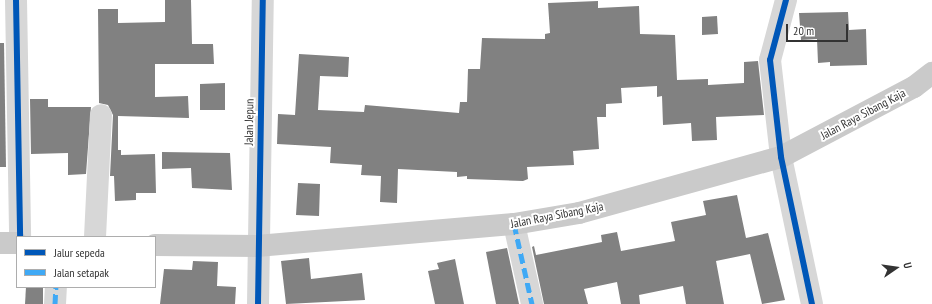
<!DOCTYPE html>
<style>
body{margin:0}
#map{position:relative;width:932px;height:304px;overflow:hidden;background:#fff;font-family:"PT Sans Narrow",sans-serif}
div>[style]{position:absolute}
.building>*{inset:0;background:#818181}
.minor>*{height:22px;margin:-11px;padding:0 11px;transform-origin:11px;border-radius:11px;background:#d7d7d7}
.major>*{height:22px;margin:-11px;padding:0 11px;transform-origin:11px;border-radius:11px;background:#cacaca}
.quiet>*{height:5px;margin-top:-2.5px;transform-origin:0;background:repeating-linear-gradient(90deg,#3fa9f5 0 10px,transparent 0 15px)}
.cycleway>*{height:6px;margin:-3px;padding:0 3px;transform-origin:3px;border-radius:3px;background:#0057b8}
span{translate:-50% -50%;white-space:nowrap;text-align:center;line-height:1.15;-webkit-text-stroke:4px #fff;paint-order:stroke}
.street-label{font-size:12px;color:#333}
.legend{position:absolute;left:16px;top:236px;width:140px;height:52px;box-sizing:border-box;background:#fff;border:1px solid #adadad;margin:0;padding:5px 7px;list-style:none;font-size:12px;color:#333}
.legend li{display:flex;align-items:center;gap:8px;height:20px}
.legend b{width:20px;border:1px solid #adadad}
.north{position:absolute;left:876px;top:248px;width:40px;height:40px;-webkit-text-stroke:3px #fff;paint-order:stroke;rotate:77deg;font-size:11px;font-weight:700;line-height:16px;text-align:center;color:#333}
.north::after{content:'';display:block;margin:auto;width:14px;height:18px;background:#333;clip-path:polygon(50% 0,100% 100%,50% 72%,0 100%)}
.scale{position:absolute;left:786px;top:24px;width:62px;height:18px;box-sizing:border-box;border:2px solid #333;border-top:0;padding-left:5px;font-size:12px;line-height:14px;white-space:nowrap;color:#333;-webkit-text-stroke:3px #fff;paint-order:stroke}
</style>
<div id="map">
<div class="building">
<i style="clip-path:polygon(165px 0,191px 0,192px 44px,213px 44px,214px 64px,155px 64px,155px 97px,188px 96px,189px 118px,118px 116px,118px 150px,121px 150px,121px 155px,155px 154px,156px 193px,136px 193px,136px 200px,115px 201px,114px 176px,110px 176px,113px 115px,108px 105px,99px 103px,98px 9px,118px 9px,118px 23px,165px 22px)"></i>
<i style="clip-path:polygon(598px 1px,598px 8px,639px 6px,640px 34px,675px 35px,677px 80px,708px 79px,708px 85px,744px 83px,744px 62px,758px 61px,764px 115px,716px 117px,717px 140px,692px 141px,691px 123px,663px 125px,662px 96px,657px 97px,657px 86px,621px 88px,622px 103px,606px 104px,606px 117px,597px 117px,599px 149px,573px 151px,574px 165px,527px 167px,528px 179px,523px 181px,467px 179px,467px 176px,457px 177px,457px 172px,398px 169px,397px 203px,380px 202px,381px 176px,361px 175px,362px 165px,330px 163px,331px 147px,277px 144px,278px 114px,295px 115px,299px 54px,349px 57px,348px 77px,320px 76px,318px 110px,364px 112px,365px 105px,459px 113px,460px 102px,467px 102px,468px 69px,480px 69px,482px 38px,545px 39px,545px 34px,550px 33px,548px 3px)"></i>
<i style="clip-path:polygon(848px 12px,849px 30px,866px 29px,867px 65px,830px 66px,830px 62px,818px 63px,817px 39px,801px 40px,799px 13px)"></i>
<i style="clip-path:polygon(717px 16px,718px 34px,702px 35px,702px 17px)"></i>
<i style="clip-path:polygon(0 43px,4px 43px,6px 167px,0 167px)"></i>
<i style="clip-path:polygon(225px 83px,225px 110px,200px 110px,200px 84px)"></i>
<i style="clip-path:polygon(30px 99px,48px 99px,48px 107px,91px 107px,86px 174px,68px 175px,68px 153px,31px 154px)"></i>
<i style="clip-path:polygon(162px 152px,230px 153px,232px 190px,192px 188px,191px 168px,162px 169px)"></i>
<i style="clip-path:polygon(298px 183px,320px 184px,319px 216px,296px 215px)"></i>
<i style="clip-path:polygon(737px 195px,746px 238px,768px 233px,785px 300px,762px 304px,750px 254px,716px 261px,724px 304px,686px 304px,683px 286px,639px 295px,640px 304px,621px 304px,617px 282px,584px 289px,588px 304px,544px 304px,532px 247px,534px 246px,536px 255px,602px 242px,601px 235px,617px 232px,621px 251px,675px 241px,671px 222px,706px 215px,703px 201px)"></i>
<i style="clip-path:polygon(507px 248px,519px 304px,496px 304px,486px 252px)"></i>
<i style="clip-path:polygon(309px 258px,311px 279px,362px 273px,365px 300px,286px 304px,281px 261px)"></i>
<i style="clip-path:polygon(455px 259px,464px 304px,435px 304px,428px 271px,439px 269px,437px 263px)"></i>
<i style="clip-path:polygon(193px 261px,218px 262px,217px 286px,236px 287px,235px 304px,160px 304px,164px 269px,192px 270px)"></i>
<i style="clip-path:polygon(26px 287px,43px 287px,43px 304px,25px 304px)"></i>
</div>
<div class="minor">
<i style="left:16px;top:0;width:237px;rotate:89deg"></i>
<i style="left:786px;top:0;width:62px;rotate:104.9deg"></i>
<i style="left:770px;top:60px;width:98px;rotate:83.5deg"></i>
<i style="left:781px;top:157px;width:150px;rotate:78.1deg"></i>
<i style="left:514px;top:224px;width:82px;rotate:77.3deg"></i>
<i style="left:95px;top:237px;width:122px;rotate:-87.2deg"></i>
<i style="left:55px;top:304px;width:17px;rotate:-87deg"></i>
<i style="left:258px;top:304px;width:304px;rotate:-89.1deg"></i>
</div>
<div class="major">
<i style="left:0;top:243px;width:17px"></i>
<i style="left:155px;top:245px;width:102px;rotate:0.6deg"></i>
<i style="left:257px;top:246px;width:258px;rotate:-4.9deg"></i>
<i style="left:514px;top:224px;width:66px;rotate:-9.6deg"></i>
<i style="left:579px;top:213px;width:210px;rotate:-15.5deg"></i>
<i style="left:781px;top:157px;width:150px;rotate:-27.8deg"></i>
<i style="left:914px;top:87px;width:23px;rotate:-38deg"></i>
</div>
<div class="quiet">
<i style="left:514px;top:224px;width:82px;rotate:77.3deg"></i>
<i style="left:55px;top:304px;width:17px;rotate:-87deg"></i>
</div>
<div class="cycleway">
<i style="left:16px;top:0;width:237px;rotate:89deg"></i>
<i style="left:786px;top:0;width:62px;rotate:104.9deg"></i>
<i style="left:770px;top:60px;width:98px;rotate:83.5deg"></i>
<i style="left:781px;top:157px;width:150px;rotate:78.1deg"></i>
<i style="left:258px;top:304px;width:304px;rotate:-89.1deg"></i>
</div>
<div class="street-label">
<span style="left:863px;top:114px;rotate:-28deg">Jalan Raya Sibang Kaja</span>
<span style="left:249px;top:122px;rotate:-89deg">Jalan Jepun</span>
<span style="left:557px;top:215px;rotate:-11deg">Jalan Raya Sibang Kaja</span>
</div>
<ul class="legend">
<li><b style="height:5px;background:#0057b8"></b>Jalur sepeda</li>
<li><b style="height:5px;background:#3fa9f5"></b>Jalan setapak</li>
</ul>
<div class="north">U</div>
<div class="scale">20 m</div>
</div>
